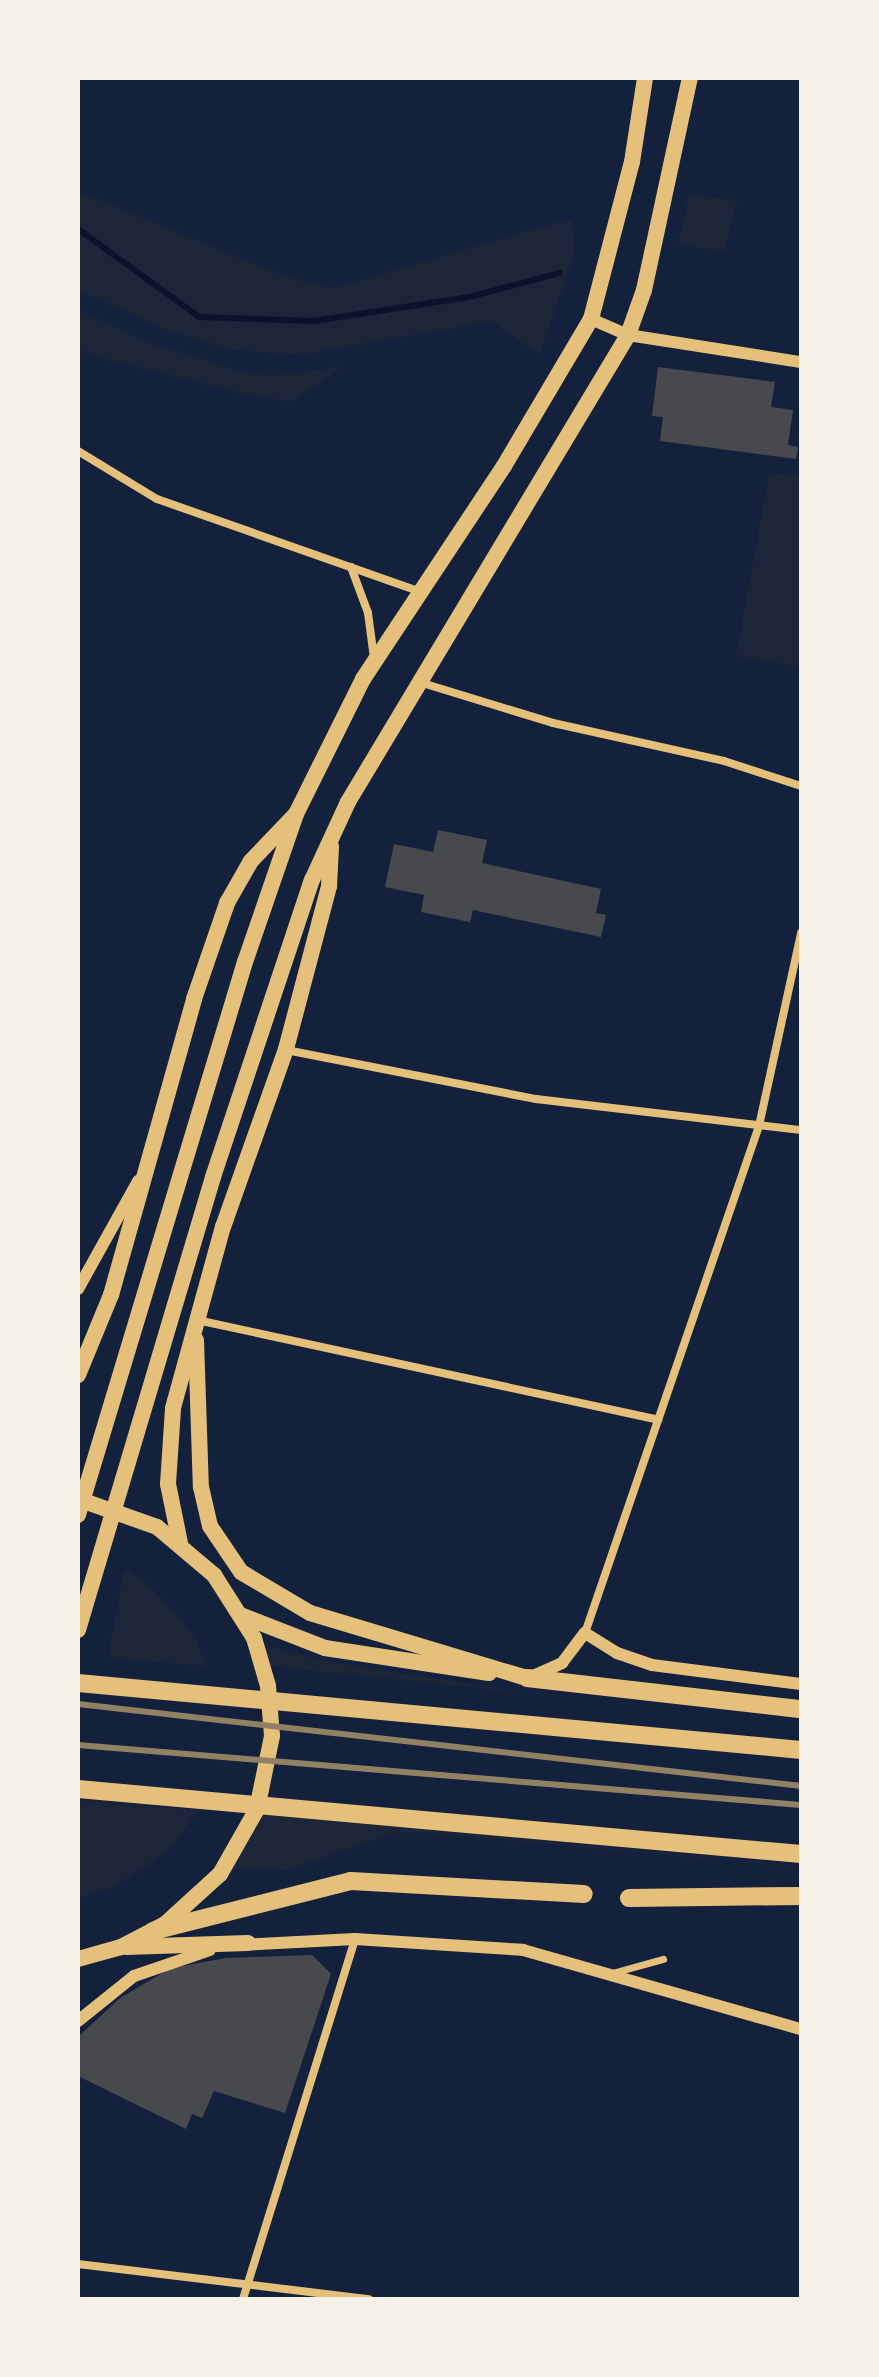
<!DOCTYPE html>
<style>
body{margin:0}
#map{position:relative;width:879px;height:2377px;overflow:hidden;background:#14213d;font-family:"Alegreya Sans",sans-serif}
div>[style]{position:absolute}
.green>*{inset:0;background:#1d2539}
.stream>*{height:6px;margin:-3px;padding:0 3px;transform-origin:3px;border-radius:3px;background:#0b132b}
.building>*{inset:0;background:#48494c}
.pedestrian>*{height:7px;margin:-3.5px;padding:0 3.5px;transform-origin:3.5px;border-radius:3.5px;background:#e5c07b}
.minor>*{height:8px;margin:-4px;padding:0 4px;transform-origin:4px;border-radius:4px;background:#e5c07b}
.tertiary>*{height:12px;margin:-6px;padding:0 6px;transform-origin:6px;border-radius:6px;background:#e5c07b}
.primary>*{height:16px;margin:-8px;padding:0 8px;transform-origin:8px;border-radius:8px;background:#e5c07b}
.motorway>*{height:18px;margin:-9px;padding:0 9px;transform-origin:9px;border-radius:9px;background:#e5c07b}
.rail>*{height:6px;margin:-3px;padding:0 3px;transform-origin:3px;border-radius:3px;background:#918062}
span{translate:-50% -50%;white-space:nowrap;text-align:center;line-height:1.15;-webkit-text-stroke:6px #f6f1e7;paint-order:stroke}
.frame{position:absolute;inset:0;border:80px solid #f6f1e7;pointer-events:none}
</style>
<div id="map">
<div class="green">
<i style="clip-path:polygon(78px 191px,289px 278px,334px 288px,572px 218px,575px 251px,540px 355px,492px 321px,300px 355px,234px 350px,171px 332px,78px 290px)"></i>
<i style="clip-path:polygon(689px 194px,737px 201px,725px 251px,678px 245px)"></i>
<i style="clip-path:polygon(78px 310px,149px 343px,243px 372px,274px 376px,344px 366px,291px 402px,246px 394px,90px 355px,78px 348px)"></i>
<i style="clip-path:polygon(769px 473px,801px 476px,801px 667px,736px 656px)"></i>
<i style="clip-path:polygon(124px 1569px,150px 1586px,194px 1635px,207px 1666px,108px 1658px)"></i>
<i style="clip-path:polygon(257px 1642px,319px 1660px,529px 1693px,266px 1666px)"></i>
<i style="clip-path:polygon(78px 1800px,199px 1810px,170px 1848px,143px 1869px,108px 1889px,78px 1899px)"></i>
<i style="clip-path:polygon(259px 1814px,801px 1866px,801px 1867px,417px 1832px,394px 1833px,288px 1870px,232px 1869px)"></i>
</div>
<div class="stream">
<i style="left:78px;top:229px;width:150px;rotate:36deg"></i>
<i style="left:199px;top:317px;width:115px;rotate:2deg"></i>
<i style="left:314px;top:321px;width:157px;rotate:-8.8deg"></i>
<i style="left:469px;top:297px;width:94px;rotate:-14.8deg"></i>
</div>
<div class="building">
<i style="clip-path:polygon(658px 367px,775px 382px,771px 407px,793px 410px,788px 445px,798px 447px,796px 459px,660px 441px,663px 417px,652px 416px)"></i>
<i style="clip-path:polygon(438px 830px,487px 840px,482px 863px,601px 889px,596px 913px,606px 915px,601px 937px,473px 910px,470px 922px,421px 912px,424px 895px,385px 887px,394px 844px,433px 852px)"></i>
<i style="clip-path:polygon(312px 1955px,331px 1974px,285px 2113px,214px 2091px,202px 2118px,192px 2114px,186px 2129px,78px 2076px,78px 2037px,120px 1998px,171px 1968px,226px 1958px)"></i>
</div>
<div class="pedestrian">
<i style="left:612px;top:1973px;width:53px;rotate:-15.4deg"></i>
</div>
<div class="minor">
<i style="left:78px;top:451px;width:92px;rotate:31.3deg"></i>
<i style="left:157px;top:499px;width:280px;rotate:19.4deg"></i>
<i style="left:351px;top:567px;width:49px;rotate:69.7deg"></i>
<i style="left:368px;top:613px;width:45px;rotate:82.4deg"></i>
<i style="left:419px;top:682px;width:140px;rotate:17deg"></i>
<i style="left:553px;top:723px;width:175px;rotate:12.5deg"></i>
<i style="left:724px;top:761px;width:81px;rotate:18deg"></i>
<i style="left:286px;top:1050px;width:255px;rotate:11.1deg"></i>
<i style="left:536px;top:1099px;width:267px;rotate:6.7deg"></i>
<i style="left:197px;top:1320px;width:472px;rotate:12.2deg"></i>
<i style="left:585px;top:1633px;width:536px;rotate:-71.06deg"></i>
<i style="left:759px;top:1126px;width:198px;rotate:-77.7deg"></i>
<i style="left:78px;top:2264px;width:293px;rotate:6.9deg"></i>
<i style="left:243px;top:2299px;width:377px;rotate:-72.7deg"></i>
</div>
<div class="tertiary">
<i style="left:591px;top:319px;width:40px;rotate:23.4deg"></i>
<i style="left:628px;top:335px;width:175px;rotate:8.9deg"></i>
<i style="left:78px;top:1289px;width:124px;rotate:-60.9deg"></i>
<i style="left:533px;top:1676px;width:32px;rotate:-24deg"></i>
<i style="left:562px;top:1663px;width:38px;rotate:-53deg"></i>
<i style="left:585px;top:1633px;width:38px;rotate:32deg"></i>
<i style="left:617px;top:1653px;width:37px;rotate:19deg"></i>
<i style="left:652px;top:1665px;width:150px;rotate:7.3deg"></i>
<i style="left:240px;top:1945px;width:115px;rotate:-3deg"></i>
<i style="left:355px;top:1939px;width:168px;rotate:3.7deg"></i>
<i style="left:523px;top:1950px;width:289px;rotate:15.9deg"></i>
<i style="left:78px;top:2021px;width:72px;rotate:-38.8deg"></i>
<i style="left:134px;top:1976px;width:80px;rotate:-18.9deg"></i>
</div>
<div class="primary">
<i style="left:196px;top:1340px;width:147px;rotate:88.1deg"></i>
<i style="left:201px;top:1487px;width:40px;rotate:77deg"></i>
<i style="left:210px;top:1526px;width:55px;rotate:56deg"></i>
<i style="left:241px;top:1572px;width:80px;rotate:30.7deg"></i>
<i style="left:310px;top:1613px;width:227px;rotate:16.7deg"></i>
<i style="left:78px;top:1375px;width:87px;rotate:-67.6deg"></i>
<i style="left:111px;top:1295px;width:307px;rotate:-74.3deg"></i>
<i style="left:194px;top:999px;width:102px;rotate:-71deg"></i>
<i style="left:227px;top:903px;width:48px;rotate:-60.3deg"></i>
<i style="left:251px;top:861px;width:64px;rotate:-46.3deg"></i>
<i style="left:78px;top:1499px;width:84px;rotate:19.5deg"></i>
<i style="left:157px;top:1527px;width:75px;rotate:40.1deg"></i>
<i style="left:214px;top:1575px;width:75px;rotate:57.6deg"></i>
<i style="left:254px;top:1638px;width:50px;rotate:73.7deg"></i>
<i style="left:268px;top:1686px;width:50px;rotate:85.4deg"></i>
<i style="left:272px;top:1736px;width:75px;rotate:101.6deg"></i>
<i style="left:257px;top:1809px;width:75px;rotate:119.6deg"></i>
<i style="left:220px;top:1874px;width:74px;rotate:137.7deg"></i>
<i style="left:165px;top:1924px;width:50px;rotate:152.4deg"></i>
<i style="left:121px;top:1947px;width:45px;rotate:164.4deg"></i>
<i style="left:78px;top:1515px;width:578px;rotate:-73.2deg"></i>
<i style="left:245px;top:962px;width:157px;rotate:-71deg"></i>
<i style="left:296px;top:814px;width:151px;rotate:-63.6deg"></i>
<i style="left:363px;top:679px;width:255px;rotate:-56.5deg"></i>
<i style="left:504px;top:466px;width:171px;rotate:-59.4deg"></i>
<i style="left:591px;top:319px;width:162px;rotate:-75.4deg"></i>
<i style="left:632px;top:162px;width:85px;rotate:-81.2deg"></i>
<i style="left:180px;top:1543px;width:60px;rotate:-101.5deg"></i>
<i style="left:168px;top:1484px;width:76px;rotate:-86.2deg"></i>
<i style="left:173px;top:1408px;width:188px;rotate:-74.6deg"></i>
<i style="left:223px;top:1227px;width:189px;rotate:-70.5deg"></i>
<i style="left:286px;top:1049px;width:169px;rotate:-75.2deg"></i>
<i style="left:329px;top:886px;width:40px;rotate:-87.1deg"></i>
<i style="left:243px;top:1616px;width:88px;rotate:21.3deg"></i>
<i style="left:325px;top:1648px;width:166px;rotate:8.7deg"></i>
<i style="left:78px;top:1630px;width:473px;rotate:-73.4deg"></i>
<i style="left:213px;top:1177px;width:313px;rotate:-71.6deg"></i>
<i style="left:312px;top:880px;width:86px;rotate:-65.2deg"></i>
<i style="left:348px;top:802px;width:545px;rotate:-59.05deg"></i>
<i style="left:628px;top:335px;width:48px;rotate:-70.4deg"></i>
<i style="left:644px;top:290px;width:217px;rotate:-77.8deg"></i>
<i style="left:126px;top:1947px;width:122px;rotate:-1.9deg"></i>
</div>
<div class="motorway">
<i style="left:527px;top:1678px;width:276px;rotate:6.5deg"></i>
<i style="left:78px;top:1683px;width:726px;rotate:5.29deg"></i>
<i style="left:78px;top:1789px;width:726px;rotate:5.14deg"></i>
<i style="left:629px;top:1898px;width:172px;rotate:-0.7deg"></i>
<i style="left:153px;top:1931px;width:204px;rotate:-14.2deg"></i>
<i style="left:351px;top:1881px;width:233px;rotate:3.2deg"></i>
</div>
<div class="rail">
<i style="left:78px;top:1704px;width:728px;rotate:6.47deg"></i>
<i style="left:78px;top:1745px;width:725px;rotate:4.74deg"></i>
</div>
<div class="frame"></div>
</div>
